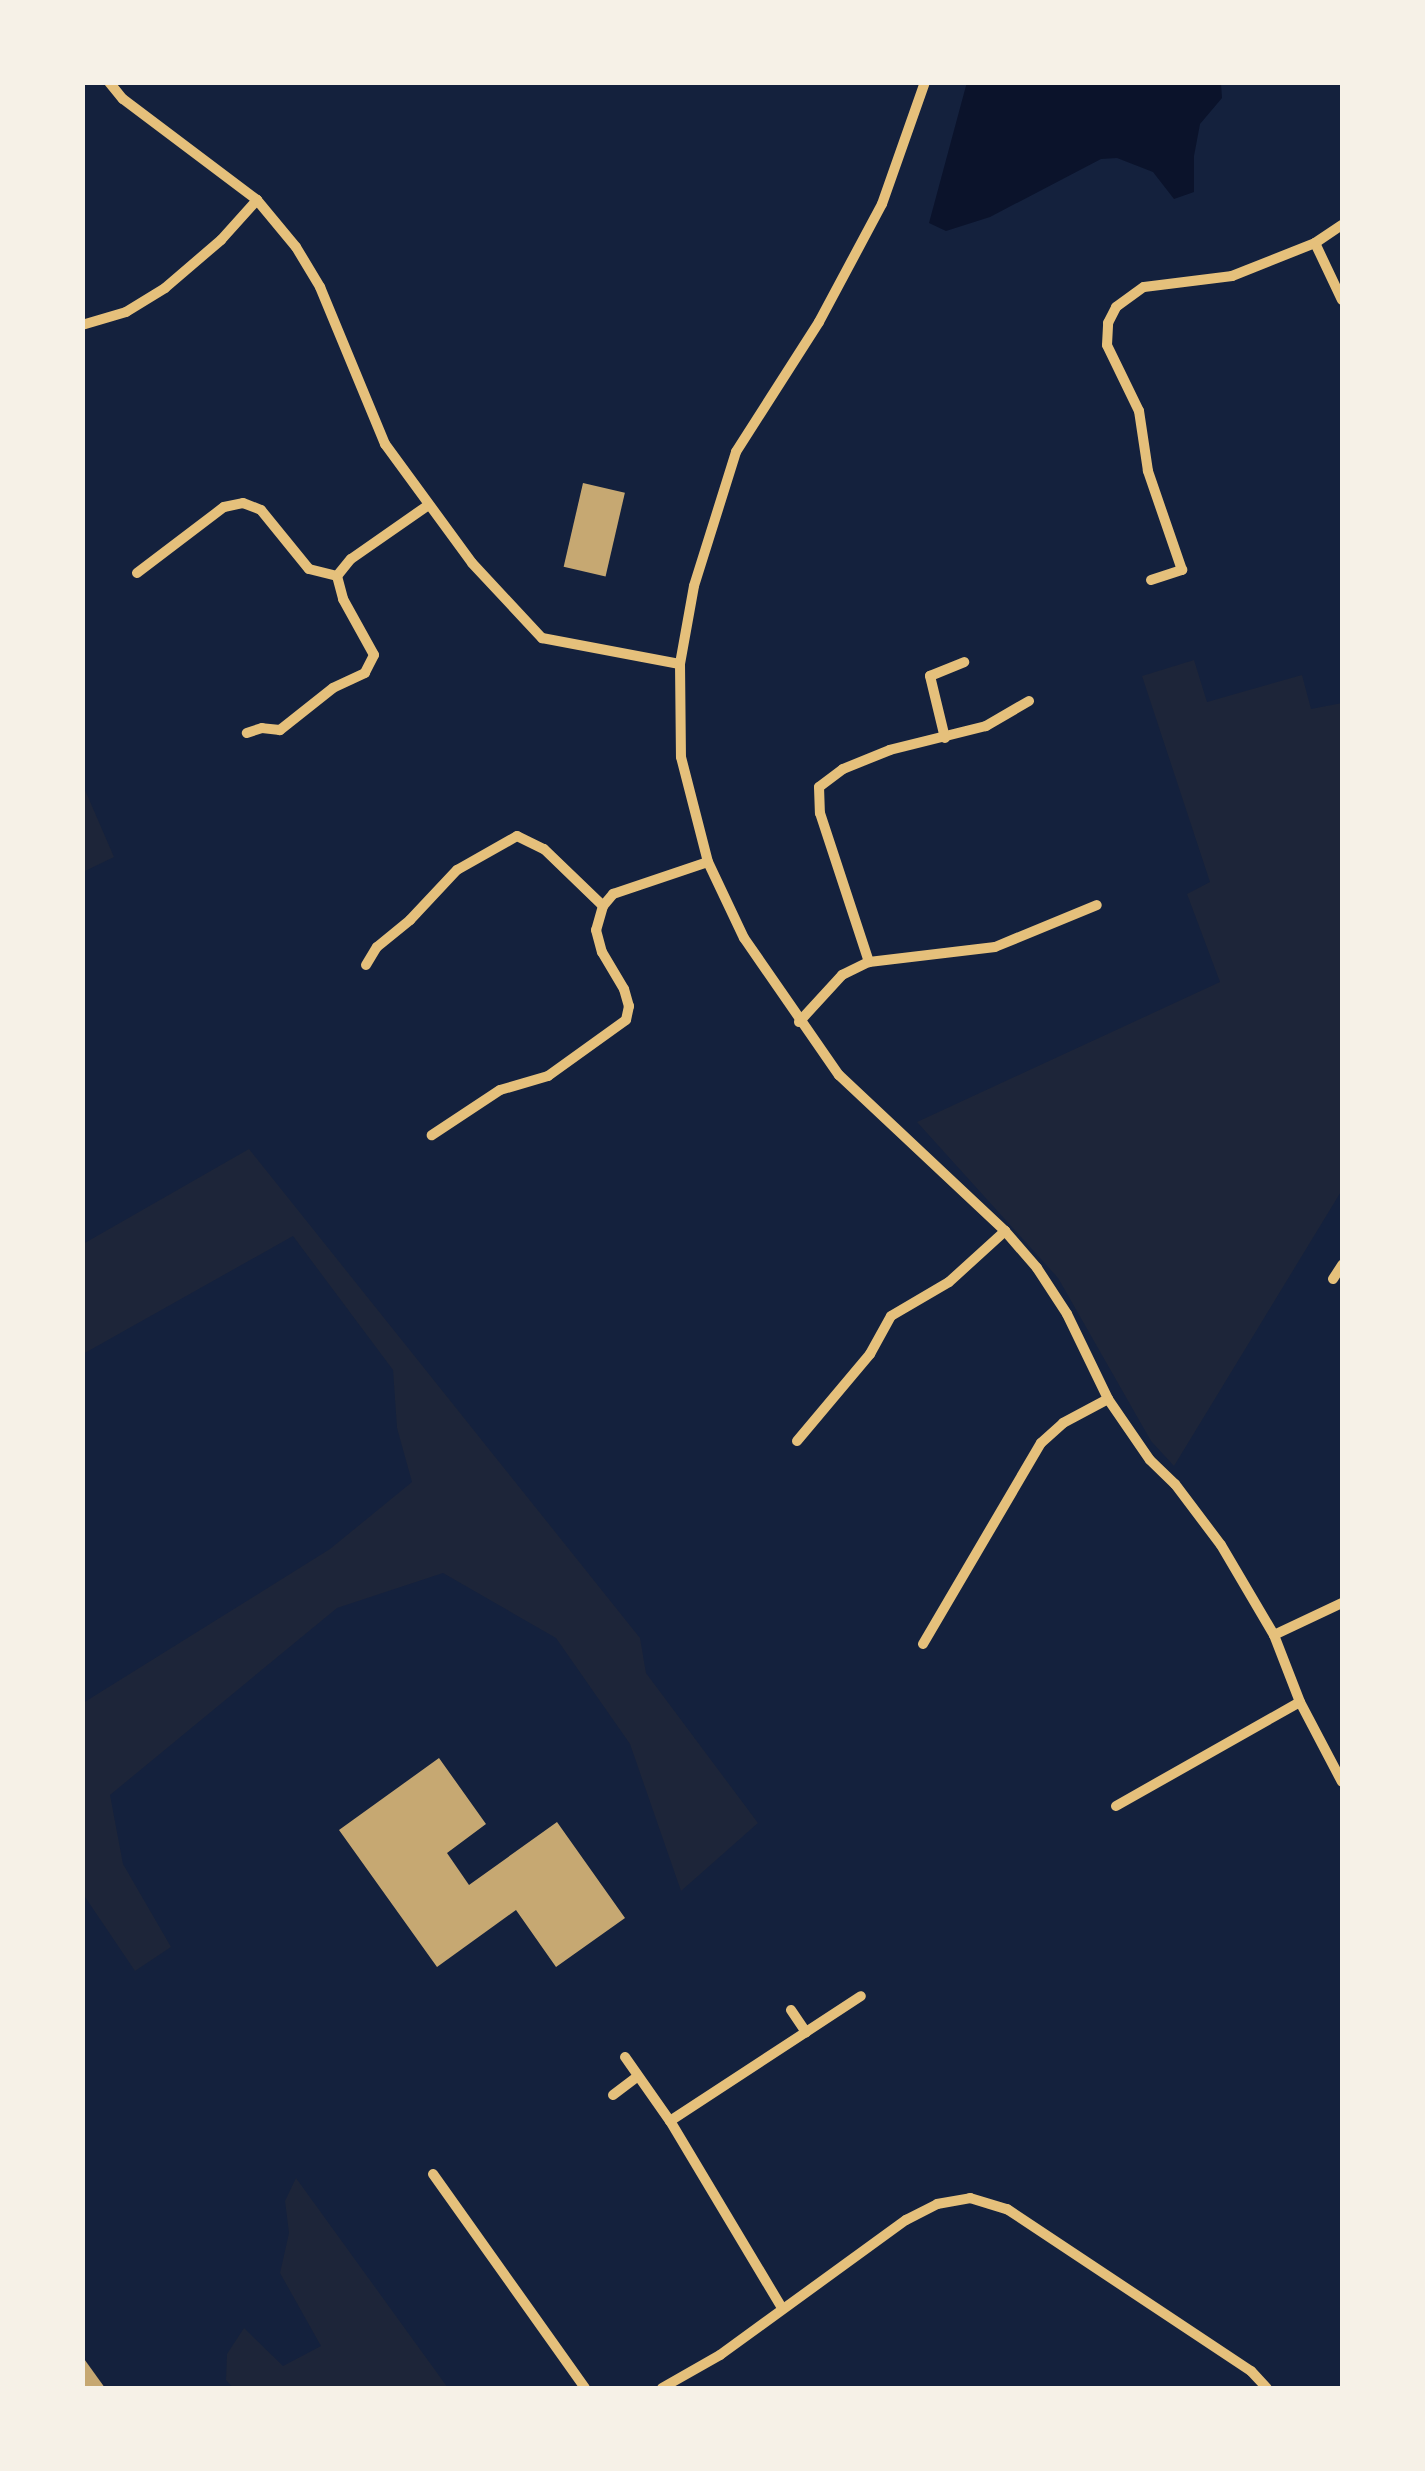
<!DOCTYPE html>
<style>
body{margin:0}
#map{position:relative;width:1425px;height:2471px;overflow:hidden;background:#14213d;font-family:"Space Grotesk",sans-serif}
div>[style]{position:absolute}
.green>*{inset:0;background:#1d2539}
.water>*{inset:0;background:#0b132b}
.building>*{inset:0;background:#c6a872;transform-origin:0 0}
.minor>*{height:10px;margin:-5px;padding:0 5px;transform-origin:5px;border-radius:5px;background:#e5c07b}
span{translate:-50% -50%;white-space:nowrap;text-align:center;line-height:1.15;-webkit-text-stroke:8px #f6f1e7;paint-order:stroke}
.frame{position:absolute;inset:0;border:85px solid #f6f1e7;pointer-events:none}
</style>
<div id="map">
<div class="green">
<div style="clip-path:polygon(1194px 660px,1207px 702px,1302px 675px,1311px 709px,1342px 703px,1342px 1190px,1174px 1466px,1151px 1441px,1058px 1278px,917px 1122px,1220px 982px,1187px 894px,1210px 882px,1142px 676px)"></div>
<div style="clip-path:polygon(82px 783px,114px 857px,83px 872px,82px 872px)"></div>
<div style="clip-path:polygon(249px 1149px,640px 1638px,646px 1673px,758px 1823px,681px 1891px,630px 1744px,556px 1638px,443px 1573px,337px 1608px,110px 1795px,123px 1864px,171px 1947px,135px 1971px,83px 1894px,83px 1703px,330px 1549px,412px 1482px,397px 1428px,393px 1370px,293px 1236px,83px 1354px,83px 1244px)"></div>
<div style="clip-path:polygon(296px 2178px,448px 2388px,233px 2388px,226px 2380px,227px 2354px,244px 2328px,283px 2366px,321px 2346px,280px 2273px,289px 2233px,285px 2201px)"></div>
</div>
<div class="water">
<div style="clip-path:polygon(967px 82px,1221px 83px,1222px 98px,1200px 124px,1194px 156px,1194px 192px,1174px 199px,1153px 172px,1117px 158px,1101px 159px,990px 217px,946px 231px,929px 223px)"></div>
</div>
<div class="building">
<div style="left:583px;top:483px;width:43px;height:86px;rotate:13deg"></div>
<div style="clip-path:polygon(439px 1758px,486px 1824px,447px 1853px,469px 1885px,557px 1822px,625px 1918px,556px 1967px,516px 1910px,437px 1967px,339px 1830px)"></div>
<div style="clip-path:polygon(82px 2356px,105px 2388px,82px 2388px)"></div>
</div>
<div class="minor">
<div style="left:109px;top:82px;width:22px;rotate:51deg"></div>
<div style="left:123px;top:99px;width:168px;rotate:37deg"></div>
<div style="left:257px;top:200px;width:61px;rotate:50.3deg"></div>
<div style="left:296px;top:247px;width:47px;rotate:59deg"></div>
<div style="left:320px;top:287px;width:170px;rotate:67.5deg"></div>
<div style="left:385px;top:444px;width:147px;rotate:53.8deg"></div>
<div style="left:472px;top:563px;width:103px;rotate:47deg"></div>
<div style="left:542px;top:638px;width:140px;rotate:10.7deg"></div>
<div style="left:925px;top:82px;width:129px;rotate:109.4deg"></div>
<div style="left:882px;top:204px;width:134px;rotate:118.1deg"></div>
<div style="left:819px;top:322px;width:154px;rotate:122.6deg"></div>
<div style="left:736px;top:452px;width:140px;rotate:107.4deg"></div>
<div style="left:694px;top:586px;width:79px;rotate:100.2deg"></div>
<div style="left:680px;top:664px;width:93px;rotate:89.4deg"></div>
<div style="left:681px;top:757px;width:108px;rotate:75.6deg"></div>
<div style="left:708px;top:862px;width:84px;rotate:64.7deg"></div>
<div style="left:744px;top:938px;width:167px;rotate:55.3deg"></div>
<div style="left:839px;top:1075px;width:228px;rotate:43.2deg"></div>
<div style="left:1005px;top:1231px;width:49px;rotate:49.1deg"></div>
<div style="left:1037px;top:1268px;width:55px;rotate:56.9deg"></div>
<div style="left:1067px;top:1314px;width:94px;rotate:64.2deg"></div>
<div style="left:1108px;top:1399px;width:74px;rotate:55.5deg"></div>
<div style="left:1150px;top:1460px;width:35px;rotate:44deg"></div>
<div style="left:1175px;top:1484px;width:76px;rotate:53deg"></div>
<div style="left:1221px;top:1545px;width:104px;rotate:59.5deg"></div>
<div style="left:1274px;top:1635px;width:72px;rotate:68.8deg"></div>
<div style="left:1300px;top:1702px;width:90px;rotate:62.3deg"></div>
<div style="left:1315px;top:243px;width:63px;rotate:64.7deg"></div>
<div style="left:82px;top:325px;width:46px;rotate:-16.5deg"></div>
<div style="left:126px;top:312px;width:46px;rotate:-31.6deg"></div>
<div style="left:165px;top:288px;width:74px;rotate:-40.6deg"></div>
<div style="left:221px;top:240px;width:54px;rotate:-48deg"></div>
<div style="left:137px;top:573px;width:109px;rotate:-37.2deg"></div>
<div style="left:224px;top:507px;width:19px;rotate:-12deg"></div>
<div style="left:243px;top:503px;width:19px;rotate:21deg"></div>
<div style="left:261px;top:510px;width:76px;rotate:50.9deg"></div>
<div style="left:309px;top:569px;width:29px;rotate:14deg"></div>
<div style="left:337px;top:576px;width:24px;rotate:75deg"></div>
<div style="left:343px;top:599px;width:64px;rotate:61deg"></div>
<div style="left:374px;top:655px;width:20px;rotate:117deg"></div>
<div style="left:365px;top:673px;width:35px;rotate:155deg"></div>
<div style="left:333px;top:688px;width:68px;rotate:141.6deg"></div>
<div style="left:280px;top:730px;width:18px;rotate:-174deg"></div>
<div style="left:262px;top:728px;width:16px;rotate:162deg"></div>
<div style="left:337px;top:576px;width:22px;rotate:-51deg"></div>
<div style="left:351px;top:559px;width:93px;rotate:-34.9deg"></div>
<div style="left:1151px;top:580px;width:33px;rotate:-18deg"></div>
<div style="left:1182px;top:570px;width:105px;rotate:-109deg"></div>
<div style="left:1148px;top:471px;width:61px;rotate:-98.5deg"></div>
<div style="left:1139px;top:411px;width:73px;rotate:-115.9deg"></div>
<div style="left:1107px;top:345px;width:22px;rotate:-87deg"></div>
<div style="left:1108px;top:323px;width:18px;rotate:-63deg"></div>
<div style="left:1116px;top:307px;width:34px;rotate:-36deg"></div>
<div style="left:1144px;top:287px;width:89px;rotate:-7.1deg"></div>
<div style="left:1232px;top:276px;width:89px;rotate:-21.7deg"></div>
<div style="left:1315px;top:243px;width:32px;rotate:-34deg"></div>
<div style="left:1029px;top:701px;width:50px;rotate:149.8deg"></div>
<div style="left:986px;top:726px;width:99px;rotate:166deg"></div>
<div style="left:890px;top:750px;width:51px;rotate:158deg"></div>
<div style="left:843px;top:769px;width:30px;rotate:143deg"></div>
<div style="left:819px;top:787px;width:26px;rotate:88deg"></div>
<div style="left:820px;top:813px;width:157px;rotate:71.8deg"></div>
<div style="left:869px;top:962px;width:127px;rotate:-6.8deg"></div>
<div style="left:995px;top:947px;width:110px;rotate:-22.4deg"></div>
<div style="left:945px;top:738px;width:64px;rotate:-103.6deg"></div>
<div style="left:930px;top:676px;width:37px;rotate:-22deg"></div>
<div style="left:603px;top:906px;width:16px;rotate:-50deg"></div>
<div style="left:613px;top:894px;width:100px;rotate:-18.6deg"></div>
<div style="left:366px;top:965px;width:21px;rotate:-59deg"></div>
<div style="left:377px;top:947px;width:43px;rotate:-39.3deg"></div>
<div style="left:410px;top:920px;width:69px;rotate:-46.8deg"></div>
<div style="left:457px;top:870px;width:69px;rotate:-29.5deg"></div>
<div style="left:517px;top:836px;width:30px;rotate:26deg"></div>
<div style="left:544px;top:849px;width:82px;rotate:44deg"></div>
<div style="left:603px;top:906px;width:25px;rotate:106deg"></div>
<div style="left:596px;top:930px;width:23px;rotate:75deg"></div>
<div style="left:602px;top:952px;width:43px;rotate:59.3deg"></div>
<div style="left:624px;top:989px;width:18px;rotate:74deg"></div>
<div style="left:629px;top:1006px;width:14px;rotate:102deg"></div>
<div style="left:626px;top:1020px;width:96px;rotate:144.3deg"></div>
<div style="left:548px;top:1076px;width:50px;rotate:163.7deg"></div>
<div style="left:500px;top:1090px;width:82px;rotate:146.5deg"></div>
<div style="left:799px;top:1022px;width:64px;rotate:-47.5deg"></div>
<div style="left:842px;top:975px;width:30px;rotate:-26deg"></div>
<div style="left:1333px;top:1279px;width:17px;rotate:-57deg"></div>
<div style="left:797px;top:1441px;width:114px;rotate:-50deg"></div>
<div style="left:870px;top:1354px;width:43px;rotate:-61.1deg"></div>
<div style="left:891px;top:1316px;width:67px;rotate:-30.4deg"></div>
<div style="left:949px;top:1282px;width:76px;rotate:-42.3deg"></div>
<div style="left:1274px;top:1635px;width:75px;rotate:-25.2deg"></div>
<div style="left:923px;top:1644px;width:233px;rotate:-59.6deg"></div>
<div style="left:1041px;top:1443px;width:30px;rotate:-42deg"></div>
<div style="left:1063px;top:1423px;width:51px;rotate:-28.1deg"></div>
<div style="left:1116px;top:1806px;width:211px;rotate:-29.5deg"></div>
<div style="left:791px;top:2010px;width:27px;rotate:56deg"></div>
<div style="left:625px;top:2057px;width:78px;rotate:54.9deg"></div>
<div style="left:613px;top:2095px;width:31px;rotate:-37deg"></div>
<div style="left:433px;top:2174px;width:262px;rotate:54.6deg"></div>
<div style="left:782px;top:2308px;width:218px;rotate:-120.9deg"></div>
<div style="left:670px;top:2121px;width:228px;rotate:-33.2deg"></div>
<div style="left:662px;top:2388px;width:67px;rotate:-29.6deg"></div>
<div style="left:720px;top:2355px;width:230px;rotate:-36deg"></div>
<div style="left:906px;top:2220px;width:35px;rotate:-27deg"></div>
<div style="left:937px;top:2204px;width:34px;rotate:-10deg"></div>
<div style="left:970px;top:2198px;width:39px;rotate:17deg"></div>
<div style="left:1007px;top:2209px;width:293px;rotate:33.6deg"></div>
<div style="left:1251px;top:2371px;width:23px;rotate:47deg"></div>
</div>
<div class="frame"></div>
</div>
